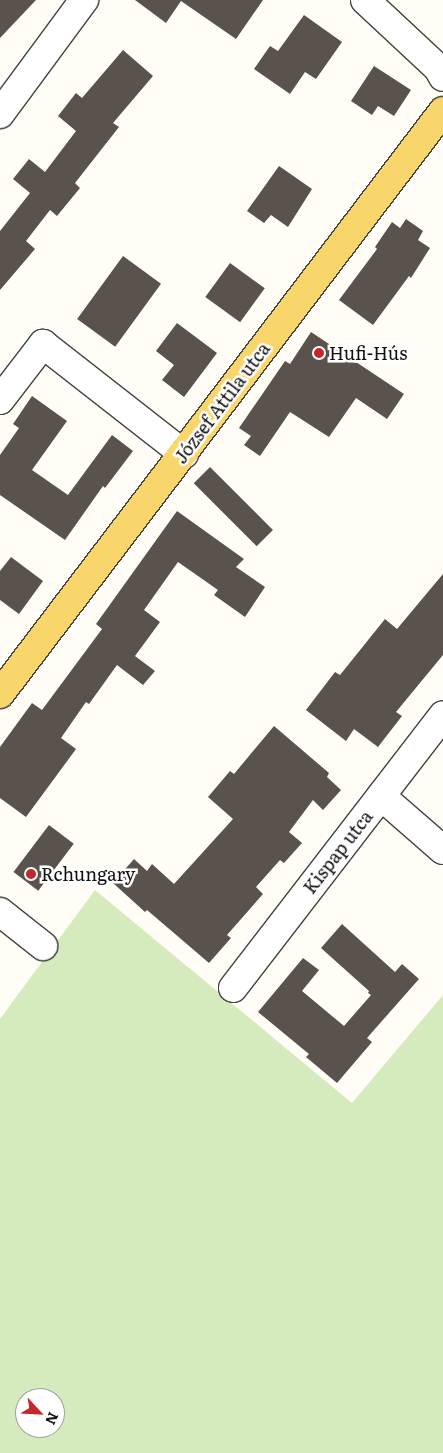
<!DOCTYPE html>
<meta charset="utf-8">
<style>
body{margin:0}
#map{position:relative;width:443px;height:1453px;overflow:hidden;background:#fffdf5;font-family:Literata,serif}
div>[style]{position:absolute}
.green>*{inset:0;background:#d5ebbd}
.building>*{inset:0;background:#5a524d;transform-origin:0 0}
.roads{filter:drop-shadow(1px 0 #444) drop-shadow(-1px 0 #444) drop-shadow(0 1px #444) drop-shadow(0 -1px #444)}
.minor>*{height:28px;margin:-14px;padding:0 14px;transform-origin:14px;border-radius:14px;background:#fff}
.major>*{height:28px;margin:-14px;padding:0 14px;transform-origin:14px;border-radius:14px;background:#f9d66b}
.dots>*{width:14px;height:14px;translate:-50% -50%;box-sizing:border-box;border:2px solid #fff;border-radius:50%}
span{translate:-50% -50%;white-space:nowrap;text-align:center;line-height:1.15;-webkit-text-stroke:5px #fff;paint-order:stroke}
.poi-label{font-size:18px;color:#111}
.left{translate:0 -50%;text-align:left}
.street-label{font-size:18px;color:#111}
.north{position:absolute;left:15px;top:1388px;width:50px;height:50px;box-sizing:border-box;background:#fff;border:1px solid #a0a0a0;border-radius:50%;rotate:115deg;font-size:14px;font-weight:700;line-height:20px;text-align:center;color:#111}
.north::after{content:'';display:block;margin:auto;width:18px;height:22px;background:#c4262e;clip-path:polygon(50% 0,100% 100%,50% 72%,0 100%)}
</style>
<div id="map">
<div class="green">
<div style="clip-path:polygon(evenodd,95px 890px,352px 1103px,443px 995px,443px 1453px,0 1453px,0 1019px,95px 890px,25px 1398px,55px 1398px,55px 1428px,25px 1428px,25px 1398px)"></div>
</div>
<div class="building">
<div style="clip-path:polygon(0 0,36px 0,0 38px)"></div>
<div style="clip-path:polygon(135px 0,263px 0,236px 39px,181px 1px,166px 23px)"></div>
<div style="clip-path:polygon(304px 15px,342px 42px,316px 79px,305px 72px,290px 94px,254px 69px,270px 46px,278px 51px)"></div>
<div style="clip-path:polygon(123px 50px,153px 76px,113px 123px,119px 127px,75px 183px,80px 188px,57px 216px,50px 210px,26px 241px,35px 249px,0 290px,0 231px,30px 193px,13px 179px,29px 159px,45px 172px,76px 131px,58px 116px,76px 93px,82px 98px)"></div>
<div style="clip-path:polygon(374px 66px,411px 90px,394px 116px,378px 106px,372px 115px,351px 101px)"></div>
<div style="clip-path:polygon(279px 166px,312px 189px,288px 227px,271px 215px,264px 223px,247px 211px)"></div>
<div style="clip-path:polygon(406px 219px,423px 231px,418px 240px,430px 248px,411px 278px,409px 276px,373px 325px,339px 300px,377px 249px,375px 247px,392px 222px,400px 228px)"></div>
<div style="left:123px;top:256px;width:47px;height:78px;rotate:36deg"></div>
<div style="left:230px;top:263px;width:43px;height:42px;rotate:36deg"></div>
<div style="clip-path:polygon(177px 323px,217px 353px,184px 397px,162px 380px,174px 365px,156px 351px)"></div>
<div style="clip-path:polygon(311px 332px,404px 394px,387px 419px,356px 398px,329px 437px,290px 412px,260px 456px,244px 445px,251px 436px,239px 428px,285px 361px,290px 364px)"></div>
<div style="clip-path:polygon(32px 396px,67px 421px,32px 470px,68px 495px,112px 435px,133px 451px,105px 488px,103px 486px,65px 540px,0 495px,0 455px,19px 428px,13px 424px)"></div>
<div style="left:210px;top:467px;width:89px;height:23px;rotate:45deg"></div>
<div style="clip-path:polygon(177px 511px,244px 559px,236px 567px,265px 587px,245px 617px,214px 595px,218px 590px,178px 562px,144px 610px,160px 622px,135px 656px,155px 671px,143px 685px,117px 665px,89px 704px,86px 702px,61px 738px,76px 749px,26px 817px,0 798px,0 747px,32px 703px,42px 710px,102px 629px,96px 624px)"></div>
<div style="clip-path:polygon(11px 557px,43px 581px,19px 614px,0 600px,0 571px)"></div>
<div style="clip-path:polygon(443px 574px,443px 655px,396px 712px,402px 716px,378px 747px,354px 729px,346px 741px,306px 710px,335px 672px,340px 675px,385px 619px,397px 629px)"></div>
<div style="clip-path:polygon(274px 726px,329px 773px,327px 777px,341px 790px,323px 810px,313px 800px,289px 832px,302px 843px,284px 863px,280px 860px,256px 887px,263px 894px,227px 935px,231px 938px,209px 963px,147px 910px,145px 912px,113px 883px,134px 859px,147px 871px,152px 864px,174px 884px,233px 819px,208px 797px,230px 771px,234px 774px)"></div>
<div style="left:49px;top:825px;width:31px;height:59px;rotate:37deg"></div>
<div style="clip-path:polygon(342px 924px,395px 972px,402px 964px,419px 979px,367px 1038px,372px 1042px,337px 1083px,306px 1057px,309px 1054px,258px 1012px,303px 958px,319px 970px,302px 991px,344px 1026px,371px 995px,368px 993px,369px 991px,321px 948px)"></div>
</div>
<div class="roads">
<div class="minor">
<div style="left:365px;top:0;width:100px;rotate:43deg"></div>
<div style="left:438px;top:68px;width:10px;rotate:61deg"></div>
<div style="left:0;top:114px;width:142px;rotate:-53.6deg"></div>
<div style="left:0;top:400px;width:71px;rotate:-52.5deg"></div>
<div style="left:43px;top:344px;width:179px;rotate:38deg"></div>
<div style="left:381px;top:796px;width:82px;rotate:41.1deg"></div>
<div style="left:0;top:912px;width:55px;rotate:38.3deg"></div>
<div style="left:233px;top:988px;width:344px;rotate:-52.4deg"></div>
</div>
<div class="major">
<div style="left:0;top:694px;width:732px;rotate:-52.77deg"></div>
</div>
</div>
<div class="dots">
<div style="left:319px;top:353px;background:#c4262e"></div>
<div style="left:31px;top:874px;background:#c4262e"></div>
</div>
<div class="poi-label">
<span class="left" style="left:329px;top:353px">Hufi-Hús</span>
<span class="left" style="left:41px;top:874px">Rchungary</span>
</div>
<div class="street-label">
<span style="left:222px;top:403px;rotate:-53deg">József Attila utca</span>
<span style="left:338px;top:852px;rotate:-52deg">Kispap utca</span>
</div>
<div class="north">N</div>
</div>
